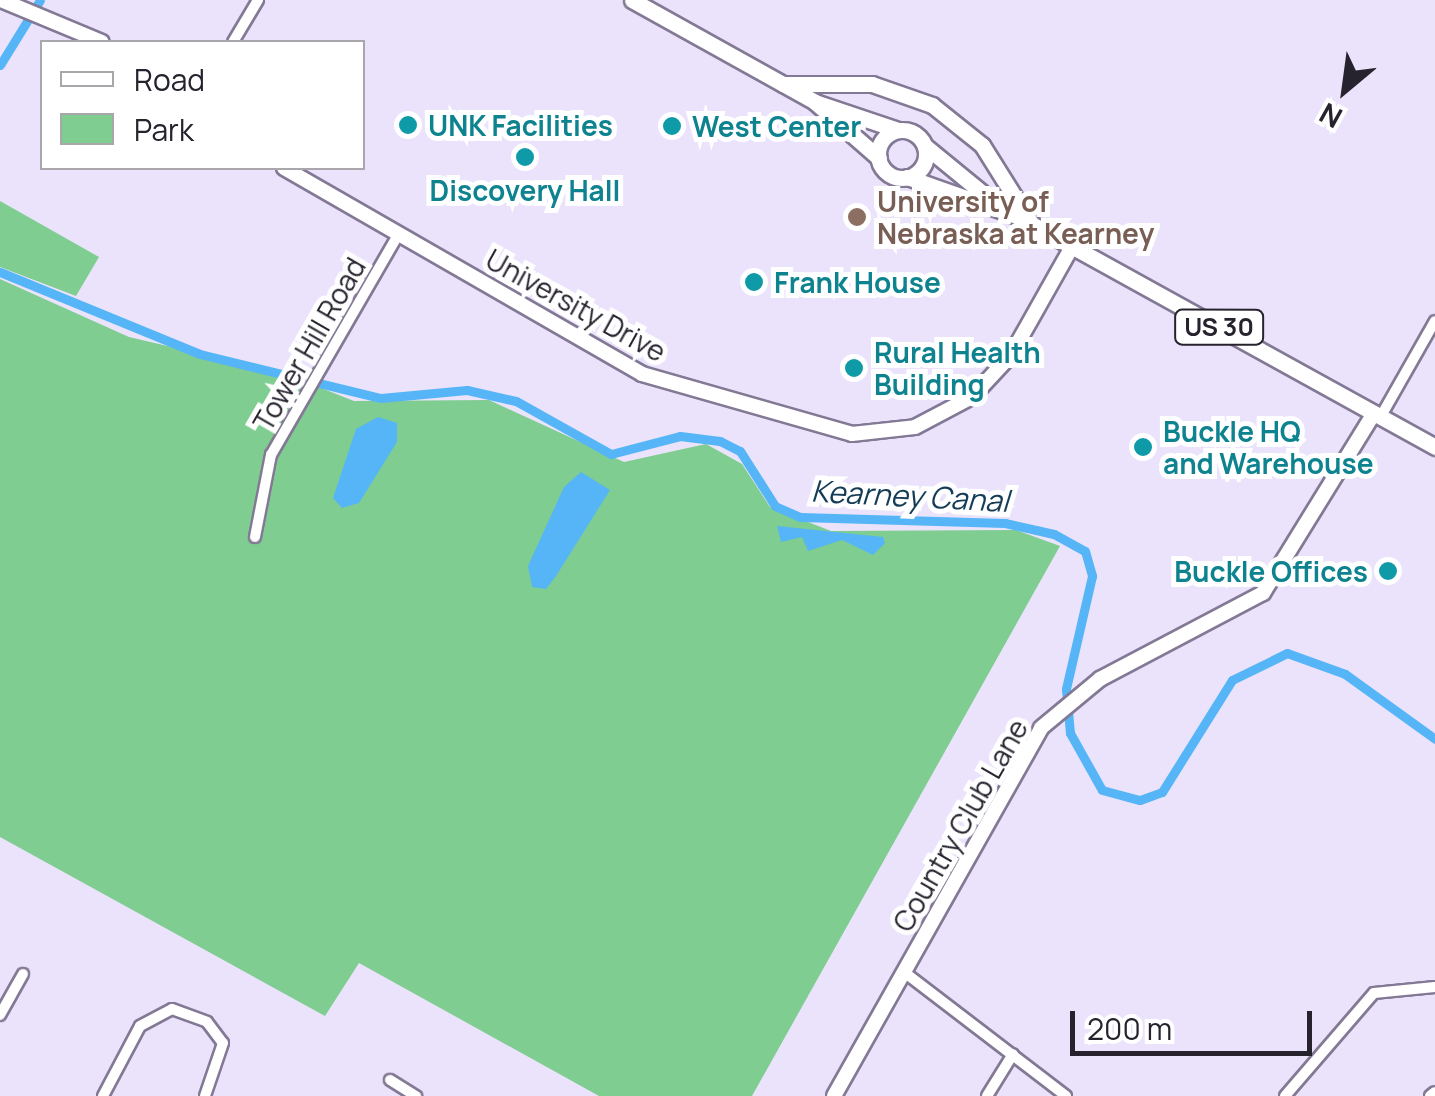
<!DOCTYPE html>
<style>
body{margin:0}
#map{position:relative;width:1435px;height:1096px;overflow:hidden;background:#ebe3fc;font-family:Manrope,sans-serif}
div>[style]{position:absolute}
.green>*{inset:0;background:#7fcd91}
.water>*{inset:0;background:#55b5f6}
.canal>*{height:9px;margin:-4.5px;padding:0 4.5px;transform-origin:4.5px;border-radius:4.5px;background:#55b5f6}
.roads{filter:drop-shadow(2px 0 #837995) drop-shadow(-2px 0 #837995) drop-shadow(0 2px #837995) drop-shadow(0 -2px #837995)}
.street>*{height:10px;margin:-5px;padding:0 5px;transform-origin:5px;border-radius:5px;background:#fff}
.secondary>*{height:14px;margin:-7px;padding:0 7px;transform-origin:7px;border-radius:7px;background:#fff}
.primary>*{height:15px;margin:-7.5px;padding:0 7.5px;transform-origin:7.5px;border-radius:7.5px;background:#fff}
.primary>.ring{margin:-7.5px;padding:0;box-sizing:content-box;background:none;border:15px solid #fff;border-radius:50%}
.dots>*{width:28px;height:28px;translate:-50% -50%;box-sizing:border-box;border:5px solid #fff;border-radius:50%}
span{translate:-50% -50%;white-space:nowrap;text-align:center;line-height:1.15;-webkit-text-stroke:10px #fff;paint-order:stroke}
.shield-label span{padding:2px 8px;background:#fff;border:2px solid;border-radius:8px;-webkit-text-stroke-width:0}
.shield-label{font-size:25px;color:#27232e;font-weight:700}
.culture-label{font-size:28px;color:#0d838f;font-weight:700}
.left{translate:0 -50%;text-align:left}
.right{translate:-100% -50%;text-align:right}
.education-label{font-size:28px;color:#785e54;font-weight:700}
.street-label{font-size:28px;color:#27232e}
.water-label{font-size:30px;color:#143c57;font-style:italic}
.legend{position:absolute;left:40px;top:40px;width:325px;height:130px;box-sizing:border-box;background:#fff;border:2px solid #a9a7ab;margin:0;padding:12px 18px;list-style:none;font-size:30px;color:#27232e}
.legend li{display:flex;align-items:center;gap:20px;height:50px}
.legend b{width:50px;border:2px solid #a9a7ab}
.north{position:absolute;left:1295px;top:40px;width:100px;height:100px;-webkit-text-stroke:8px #fff;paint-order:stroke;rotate:209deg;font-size:28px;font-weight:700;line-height:40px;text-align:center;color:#27232e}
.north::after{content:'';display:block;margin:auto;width:35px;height:45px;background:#27232e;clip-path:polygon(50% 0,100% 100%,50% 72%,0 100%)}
.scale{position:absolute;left:1070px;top:1011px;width:242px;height:45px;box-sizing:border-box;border:5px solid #27232e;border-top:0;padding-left:12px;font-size:30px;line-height:35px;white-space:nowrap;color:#27232e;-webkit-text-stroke:8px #fff;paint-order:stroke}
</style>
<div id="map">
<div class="green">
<div style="clip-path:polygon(0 201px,99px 257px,76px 296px,0 267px)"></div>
<div style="clip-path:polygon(0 279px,129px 337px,283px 373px,354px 401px,489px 400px,624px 462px,706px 444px,742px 464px,770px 507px,831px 531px,1016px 530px,1060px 546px,752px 1096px,599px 1096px,359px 963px,325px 1016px,0 837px)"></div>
</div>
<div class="water">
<div style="clip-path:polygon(378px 417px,397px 423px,397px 442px,359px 503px,342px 508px,333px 498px,356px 429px)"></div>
<div style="clip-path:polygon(581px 472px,610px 490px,556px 576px,546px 589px,532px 587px,528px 566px,564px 487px)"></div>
<div style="clip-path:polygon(777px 526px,883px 537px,885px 543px,873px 555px,842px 540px,808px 551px,802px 537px,781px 542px)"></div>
</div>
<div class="canal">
<div style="left:0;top:65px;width:76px;rotate:-58.4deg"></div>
<div style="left:0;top:272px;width:216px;rotate:22.3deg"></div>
<div style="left:200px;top:354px;width:186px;rotate:13.7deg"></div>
<div style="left:381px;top:398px;width:86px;rotate:-5.3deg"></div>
<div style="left:467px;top:390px;width:50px;rotate:12.7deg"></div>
<div style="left:516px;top:401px;width:109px;rotate:29.2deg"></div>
<div style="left:611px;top:454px;width:71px;rotate:-14.6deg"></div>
<div style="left:680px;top:436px;width:40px;rotate:7.1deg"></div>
<div style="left:720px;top:441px;width:22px;rotate:27deg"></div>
<div style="left:740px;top:451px;width:65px;rotate:57.5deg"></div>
<div style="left:775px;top:506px;width:27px;rotate:24deg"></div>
<div style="left:800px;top:517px;width:205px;rotate:1.7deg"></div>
<div style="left:1005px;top:523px;width:50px;rotate:12.7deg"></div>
<div style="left:1054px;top:534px;width:35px;rotate:29deg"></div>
<div style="left:1085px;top:551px;width:26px;rotate:74deg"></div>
<div style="left:1092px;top:576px;width:116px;rotate:103deg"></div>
<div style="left:1066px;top:689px;width:44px;rotate:84.8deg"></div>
<div style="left:1070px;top:733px;width:65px;rotate:60.7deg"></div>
<div style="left:1102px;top:790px;width:39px;rotate:15deg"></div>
<div style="left:1140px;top:800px;width:23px;rotate:-20deg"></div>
<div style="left:1162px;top:792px;width:132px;rotate:-58deg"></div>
<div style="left:1232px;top:680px;width:61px;rotate:-26.1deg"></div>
<div style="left:1287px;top:653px;width:62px;rotate:19.9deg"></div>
<div style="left:1345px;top:674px;width:111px;rotate:35.8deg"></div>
</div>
<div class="roads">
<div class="street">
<div style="left:233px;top:42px;width:49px;rotate:-59.2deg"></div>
<div style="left:1381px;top:416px;width:109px;rotate:-60.4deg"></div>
<div style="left:255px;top:537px;width:84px;rotate:-79deg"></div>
<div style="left:271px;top:455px;width:256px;rotate:-60deg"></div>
<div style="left:904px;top:972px;width:204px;rotate:37.4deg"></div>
<div style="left:0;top:1015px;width:47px;rotate:-60.7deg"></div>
<div style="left:390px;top:1080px;width:31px;rotate:32deg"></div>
<div style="left:103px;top:1096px;width:79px;rotate:-62.1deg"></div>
<div style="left:140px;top:1026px;width:36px;rotate:-28deg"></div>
<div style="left:172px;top:1009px;width:37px;rotate:20deg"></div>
<div style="left:207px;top:1022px;width:26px;rotate:53deg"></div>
<div style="left:223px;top:1043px;width:56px;rotate:108.8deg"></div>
<div style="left:987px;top:1096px;width:49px;rotate:-58.2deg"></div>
<div style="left:1285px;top:1096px;width:136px;rotate:-49.2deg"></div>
<div style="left:1374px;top:993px;width:61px;rotate:-5.6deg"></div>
<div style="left:1430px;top:1096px;width:6px;rotate:-39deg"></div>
</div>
<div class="secondary">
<div style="left:1px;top:0;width:109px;rotate:22.6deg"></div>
<div style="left:284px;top:168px;width:413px;rotate:29.9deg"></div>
<div style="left:642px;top:374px;width:218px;rotate:15.9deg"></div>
<div style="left:852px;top:434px;width:63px;rotate:-6.3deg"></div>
<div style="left:915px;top:427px;width:64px;rotate:-27.8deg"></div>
<div style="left:972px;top:397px;width:57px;rotate:-47.1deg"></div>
<div style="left:1011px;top:355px;width:126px;rotate:-60.6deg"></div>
<div style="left:834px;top:1096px;width:422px;rotate:-60.6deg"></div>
<div style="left:1041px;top:728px;width:77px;rotate:-39.7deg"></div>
<div style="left:1100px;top:679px;width:184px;rotate:-27.8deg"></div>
<div style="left:1263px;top:593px;width:211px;rotate:-58.3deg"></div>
</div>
<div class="primary">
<div style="left:632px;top:0;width:210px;rotate:29.1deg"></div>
<div style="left:815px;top:102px;width:88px;rotate:18.6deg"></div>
<div style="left:783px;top:84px;width:89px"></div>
<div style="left:872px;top:84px;width:64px;rotate:19.3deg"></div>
<div style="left:932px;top:105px;width:64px;rotate:38.7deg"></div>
<div style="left:982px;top:145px;width:92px;rotate:57.9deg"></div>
<div style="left:815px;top:102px;width:85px;rotate:41.2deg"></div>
<div class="ring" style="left:878px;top:130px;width:33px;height:33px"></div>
<div style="left:925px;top:146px;width:99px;rotate:39.3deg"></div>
<div style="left:907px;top:177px;width:117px;rotate:19.5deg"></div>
<div style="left:1017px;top:216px;width:478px;rotate:28.9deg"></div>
</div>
</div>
<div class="dots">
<div style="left:408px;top:125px;background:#0f9aa8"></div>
<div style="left:672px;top:126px;background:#0f9aa8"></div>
<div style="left:525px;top:157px;background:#0f9aa8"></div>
<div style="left:857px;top:217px;background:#8d6e63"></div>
<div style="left:754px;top:282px;background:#0f9aa8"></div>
<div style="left:854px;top:368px;background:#0f9aa8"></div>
<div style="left:1143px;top:447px;background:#0f9aa8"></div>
<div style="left:1388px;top:571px;background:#0f9aa8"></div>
</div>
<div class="shield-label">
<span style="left:1219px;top:327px">US 30</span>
</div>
<div class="culture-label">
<span class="left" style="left:428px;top:125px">UNK Facilities</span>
<span class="left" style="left:692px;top:126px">West Center</span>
<span style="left:525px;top:190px">Discovery Hall</span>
<span class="left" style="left:774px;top:282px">Frank House</span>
<span class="left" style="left:874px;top:368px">Rural Health<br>Building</span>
<span class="left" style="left:1163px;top:447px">Buckle HQ<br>and Warehouse</span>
<span class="right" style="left:1368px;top:571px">Buckle Offices</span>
</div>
<div class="education-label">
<span class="left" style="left:877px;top:217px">University of<br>Nebraska at Kearney</span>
</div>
<div class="street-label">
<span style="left:576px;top:305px;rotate:29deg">University Drive</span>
<span style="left:309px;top:344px;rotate:-60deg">Tower Hill Road</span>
<span style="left:960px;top:825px;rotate:-60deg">Country Club Lane</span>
</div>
<div class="water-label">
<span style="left:910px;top:496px;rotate:3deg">Kearney Canal</span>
</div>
<ul class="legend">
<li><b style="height:12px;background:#fff"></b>Road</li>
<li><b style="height:28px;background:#7fcd91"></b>Park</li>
</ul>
<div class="north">N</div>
<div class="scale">200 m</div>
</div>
